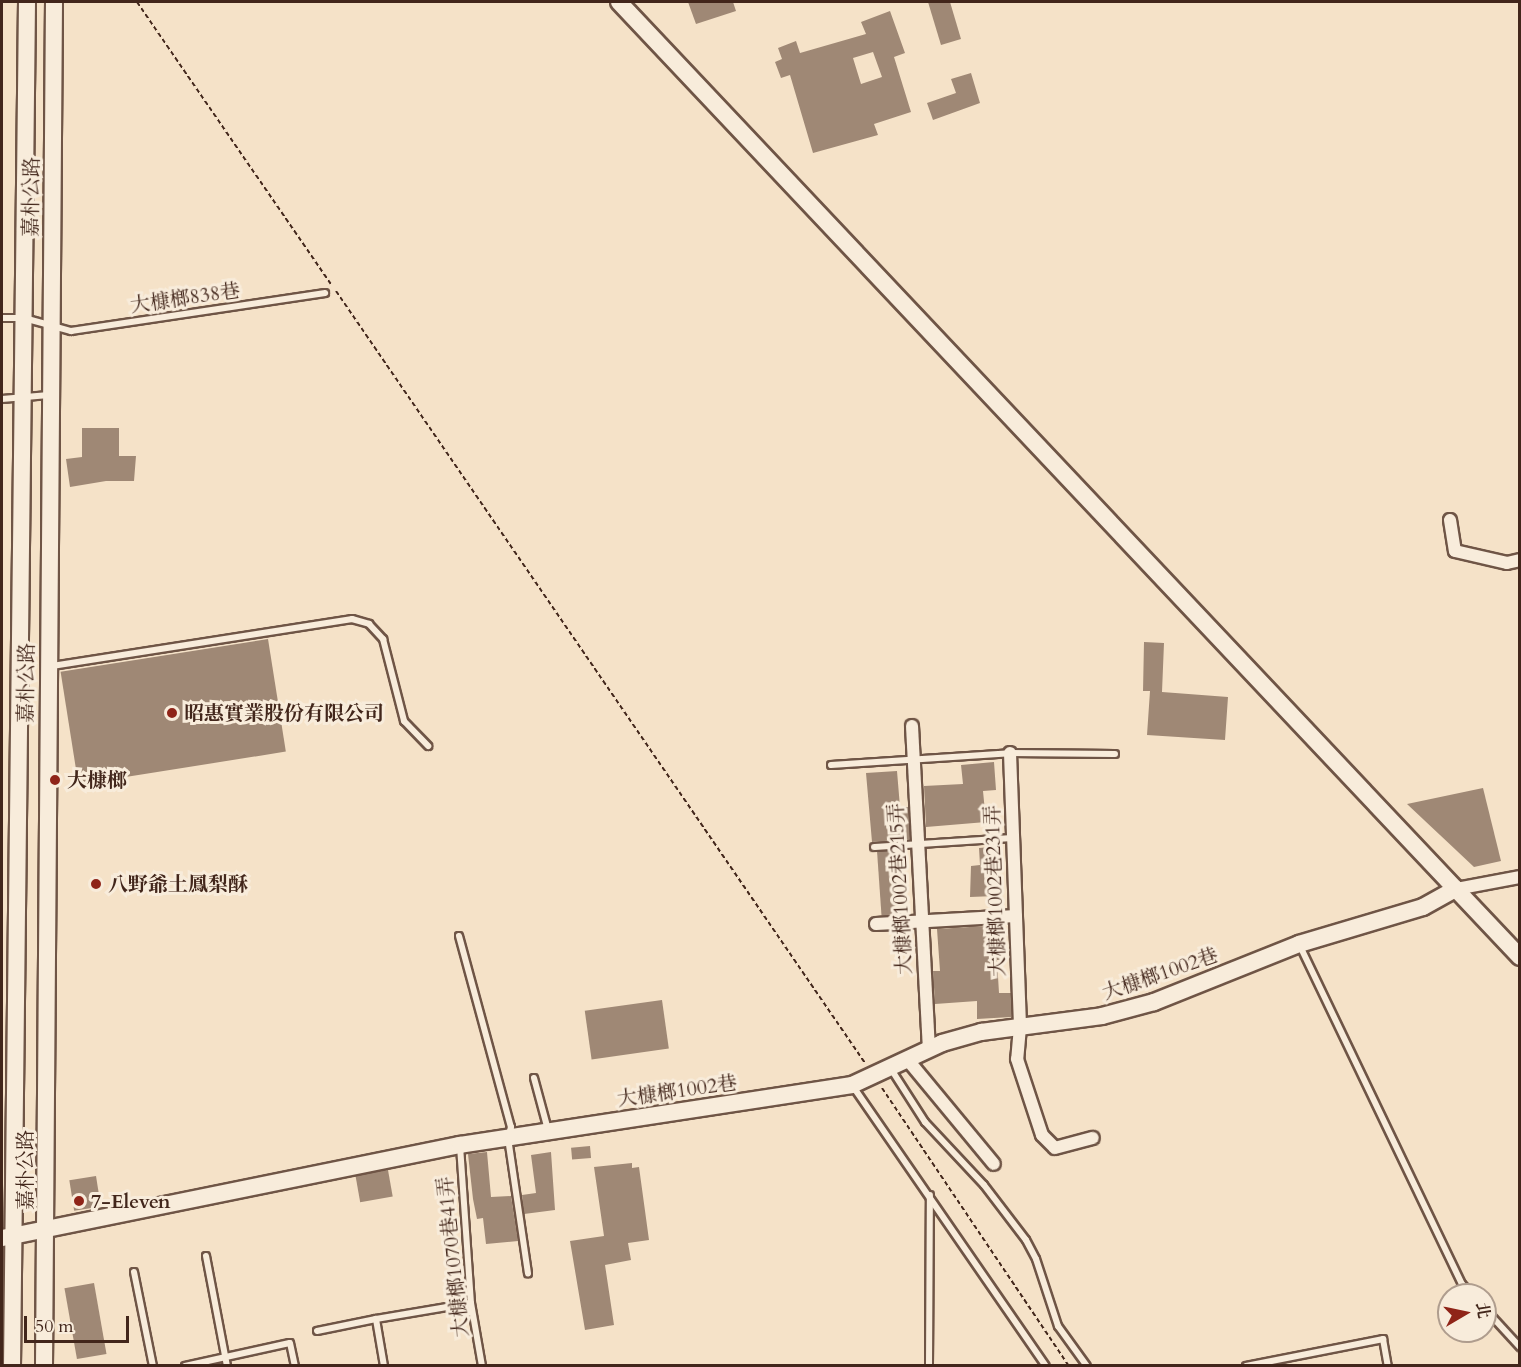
<!DOCTYPE html>
<meta charset="utf-8">
<style>
body{margin:0}
#map{position:relative;width:1521px;height:1367px;overflow:hidden;background:#f5e2c8;font-family:Cardo,"Noto Serif TC",serif}
div>[style]{position:absolute}
.building>*{inset:0;background:#9f8875;transform-origin:0 0}
.path>*{height:2px;margin-top:-1px;transform-origin:0;background:repeating-linear-gradient(90deg,#42261b 0 4.5px,transparent 0 7.5px)}
.roads{filter:drop-shadow(2px 0 #6f5546) drop-shadow(-2px 0 #6f5546) drop-shadow(0 2px #6f5546) drop-shadow(0 -2px #6f5546)}
.lane>*{height:6px;margin:-3px;padding:0 3px;transform-origin:3px;border-radius:3px;background:#f8ecdb}
.street>*{height:12px;margin:-6px;padding:0 6px;transform-origin:6px;border-radius:6px;background:#f8ecdb}
.secondary>*{height:16px;margin:-8px;padding:0 8px;transform-origin:8px;border-radius:8px;background:#f8ecdb}
.dots>*{width:16px;height:16px;translate:-50% -50%;box-sizing:border-box;border:3px solid #f8ecdb;border-radius:50%}
span{translate:-50% -50%;white-space:nowrap;text-align:center;line-height:1.15;-webkit-text-stroke:6px #f8ecdb;paint-order:stroke}
.street-label{font-size:20px;color:#42261b}
.poi-label{font-size:20px;color:#42261b;font-weight:700}
.left{translate:0 -50%;text-align:left}
.frame{position:absolute;inset:0;border:3px solid #42261b;pointer-events:none}
.north{position:absolute;left:1437px;top:1283px;width:60px;height:60px;box-sizing:border-box;background:#f8ecdb;border:2px solid #af9d8e;border-radius:50%;rotate:81deg;font-size:16px;font-weight:700;line-height:24px;text-align:center;color:#42261b}
.north::after{content:'';display:block;margin:auto;width:21px;height:27px;background:#8f2418;clip-path:polygon(50% 0,100% 100%,50% 72%,0 100%)}
.scale{position:absolute;left:24px;top:1316px;width:105px;height:27px;box-sizing:border-box;border:3px solid #42261b;border-top:0;padding-left:8px;font-size:18px;line-height:21px;white-space:nowrap;color:#42261b;-webkit-text-stroke:4px #f8ecdb;paint-order:stroke}
</style>
<div id="map">
<div class="building">
<div style="clip-path:polygon(688px 2px,733px 2px,736px 11px,696px 24px)"></div>
<div style="clip-path:polygon(928px 2px,950px 2px,961px 39px,941px 45px)"></div>
<div style="clip-path:polygon(evenodd,890px 11px,905px 53px,894px 57px,911px 112px,874px 124px,878px 135px,813px 153px,790px 75px,781px 78px,775px 62px,782px 59px,778px 48px,796px 41px,800px 53px,866px 34px,861px 22px,890px 11px,873px 52px,882px 77px,861px 84px,853px 58px,873px 52px)"></div>
<div style="clip-path:polygon(971px 73px,980px 103px,933px 120px,927px 103px,956px 93px,951px 79px)"></div>
<div style="clip-path:polygon(82px 428px,119px 428px,119px 456px,136px 456px,134px 481px,106px 481px,70px 487px,66px 459px,82px 457px)"></div>
<div style="left:268px;top:639px;width:114px;height:210px;rotate:81deg"></div>
<div style="clip-path:polygon(1144px 642px,1164px 643px,1162px 692px,1228px 697px,1225px 740px,1147px 735px,1150px 691px,1143px 691px)"></div>
<div style="clip-path:polygon(994px 762px,996px 790px,983px 791px,986px 822px,926px 827px,924px 786px,963px 784px,961px 765px)"></div>
<div style="clip-path:polygon(897px 771px,900px 807px,908px 807px,910px 839px,872px 842px,866px 773px)"></div>
<div style="clip-path:polygon(1483px 788px,1501px 861px,1474px 867px,1407px 804px)"></div>
<div style="clip-path:polygon(992px 847px,995px 896px,970px 897px,971px 866px,980px 865px,979px 848px)"></div>
<div style="left:901px;top:850px;width:64px;height:24px;rotate:86deg"></div>
<div style="clip-path:polygon(1002px 925px,1002px 960px,997px 960px,999px 993px,1011px 993px,1011px 1017px,977px 1019px,977px 1001px,935px 1004px,933px 971px,940px 971px,937px 929px)"></div>
<div style="left:662px;top:1000px;width:49px;height:78px;rotate:82deg"></div>
<div style="left:590px;top:1146px;width:12px;height:19px;rotate:85deg"></div>
<div style="clip-path:polygon(487px 1152px,491px 1197px,511px 1196px,518px 1241px,486px 1244px,483px 1218px,477px 1219px,473px 1199px,468px 1154px)"></div>
<div style="clip-path:polygon(551px 1152px,555px 1210px,524px 1214px,522px 1195px,536px 1193px,531px 1155px)"></div>
<div style="clip-path:polygon(632px 1163px,632px 1168px,639px 1167px,649px 1240px,628px 1243px,631px 1260px,605px 1265px,614px 1325px,585px 1330px,570px 1241px,604px 1236px,594px 1167px)"></div>
<div style="left:388px;top:1170px;width:27px;height:33px;rotate:80deg"></div>
<div style="left:96px;top:1176px;width:31px;height:27px;rotate:81deg"></div>
<div style="left:94px;top:1283px;width:72px;height:30px;rotate:80deg"></div>
</div>
<div class="path">
<div style="left:137px;top:2px;width:342px;rotate:55.5deg"></div>
<div style="left:336px;top:291px;width:936px;rotate:55.58deg"></div>
<div style="left:882px;top:1088px;width:335px;rotate:56.1deg"></div>
</div>
<div class="roads">
<div class="lane">
<div style="left:2px;top:318px;width:22px"></div>
<div style="left:24px;top:318px;width:49px;rotate:15.5deg"></div>
<div style="left:71px;top:331px;width:257px;rotate:-8.5deg"></div>
<div style="left:2px;top:399px;width:47px;rotate:-4.9deg"></div>
<div style="left:52px;top:666px;width:304px;rotate:-8.9deg"></div>
<div style="left:352px;top:619px;width:18px;rotate:16deg"></div>
<div style="left:369px;top:624px;width:21px;rotate:47deg"></div>
<div style="left:383px;top:639px;width:85px;rotate:75.6deg"></div>
<div style="left:404px;top:721px;width:35px;rotate:46deg"></div>
<div style="left:831px;top:765px;width:179px;rotate:-3.8deg"></div>
<div style="left:1010px;top:753px;width:105px;rotate:0.5deg"></div>
<div style="left:874px;top:847px;width:139px;rotate:-3.7deg"></div>
<div style="left:459px;top:936px;width:198px;rotate:74.8deg"></div>
<div style="left:511px;top:1127px;width:11px;rotate:105deg"></div>
<div style="left:508px;top:1138px;width:137px;rotate:81.6deg"></div>
<div style="left:1300px;top:946px;width:375px;rotate:64.4deg"></div>
<div style="left:1462px;top:1284px;width:15px;rotate:48deg"></div>
<div style="left:891px;top:1069px;width:63px;rotate:57.3deg"></div>
<div style="left:925px;top:1122px;width:86px;rotate:46.9deg"></div>
<div style="left:984px;top:1185px;width:69px;rotate:52.6deg"></div>
<div style="left:1026px;top:1240px;width:21px;rotate:62deg"></div>
<div style="left:1036px;top:1259px;width:71px;rotate:71.8deg"></div>
<div style="left:1058px;top:1326px;width:49px;rotate:54.1deg"></div>
<div style="left:534px;top:1078px;width:54px;rotate:74.9deg"></div>
<div style="left:852px;top:1085px;width:341px;rotate:55.4deg"></div>
<div style="left:460px;top:1146px;width:157px;rotate:86deg"></div>
<div style="left:471px;top:1303px;width:64px;rotate:80.1deg"></div>
<div style="left:206px;top:1256px;width:112px;rotate:79.2deg"></div>
<div style="left:134px;top:1272px;width:96px;rotate:78.6deg"></div>
<div style="left:1485px;top:1309px;width:52px;rotate:47.4deg"></div>
<div style="left:317px;top:1331px;width:60px;rotate:-11.5deg"></div>
<div style="left:185px;top:1366px;width:107px;rotate:-12.4deg"></div>
<div style="left:290px;top:1343px;width:24px;rotate:78deg"></div>
<div style="left:384px;top:1366px;width:48px;rotate:-99.7deg"></div>
<div style="left:376px;top:1319px;width:96px;rotate:-9.6deg"></div>
<div style="left:929px;top:1366px;width:171px;rotate:-89.7deg"></div>
<div style="left:1246px;top:1366px;width:140px;rotate:-11.1deg"></div>
<div style="left:1383px;top:1339px;width:27px;rotate:80deg"></div>
</div>
<div class="street">
<div style="left:1450px;top:520px;width:31px;rotate:81deg"></div>
<div style="left:1455px;top:551px;width:53px;rotate:13deg"></div>
<div style="left:1507px;top:563px;width:13px;rotate:-13deg"></div>
<div style="left:912px;top:726px;width:323px;rotate:87deg"></div>
<div style="left:1010px;top:753px;width:274px;rotate:87.9deg"></div>
<div style="left:1020px;top:1027px;width:32px;rotate:95deg"></div>
<div style="left:1017px;top:1059px;width:80px;rotate:71.8deg"></div>
<div style="left:1042px;top:1135px;width:18px;rotate:45deg"></div>
<div style="left:1055px;top:1148px;width:39px;rotate:-15deg"></div>
<div style="left:1456px;top:889px;width:65px;rotate:-10.6deg"></div>
<div style="left:876px;top:924px;width:140px;rotate:-3.3deg"></div>
<div style="left:907px;top:1059px;width:136px;rotate:50.4deg"></div>
</div>
<div class="secondary">
<div style="left:619px;top:2px;width:1313px;rotate:46.67deg"></div>
<div style="left:2px;top:1238px;width:467px;rotate:-11.5deg"></div>
<div style="left:460px;top:1145px;width:397px;rotate:-8.7deg"></div>
<div style="left:852px;top:1085px;width:99px;rotate:-25deg"></div>
<div style="left:942px;top:1043px;width:41px;rotate:-15.8deg"></div>
<div style="left:981px;top:1032px;width:122px;rotate:-7.5deg"></div>
<div style="left:1102px;top:1016px;width:54px;rotate:-15.1deg"></div>
<div style="left:1154px;top:1002px;width:156px;rotate:-21.8deg"></div>
<div style="left:1299px;top:944px;width:129px;rotate:-16.6deg"></div>
<div style="left:1423px;top:907px;width:38px;rotate:-29deg"></div>
<div style="left:12px;top:1366px;width:1364px;rotate:-89.37deg"></div>
<div style="left:44px;top:1366px;width:1364px;rotate:-89.58deg"></div>
</div>
</div>
<div class="dots">
<div style="left:172px;top:713px;background:#8f2418"></div>
<div style="left:55px;top:780px;background:#8f2418"></div>
<div style="left:96px;top:884px;background:#8f2418"></div>
<div style="left:79px;top:1201px;background:#8f2418"></div>
</div>
<div class="street-label">
<span style="left:31px;top:197px;rotate:-89deg">嘉朴公路</span>
<span style="left:185px;top:298px;rotate:-8deg">大槺榔838巷</span>
<span style="left:26px;top:683px;rotate:-89deg">嘉朴公路</span>
<span style="left:900px;top:889px;rotate:-93deg">大槺榔1002巷215弄</span>
<span style="left:995px;top:891px;rotate:-92deg">大槺榔1002巷231弄</span>
<span style="left:1160px;top:974px;rotate:-19deg">大槺榔1002巷</span>
<span style="left:677px;top:1091px;rotate:-8deg">大槺榔1002巷</span>
<span style="left:25px;top:1170px;rotate:-90deg">嘉朴公路</span>
<span style="left:453px;top:1257px;rotate:-96deg">大槺榔1070巷41弄</span>
</div>
<div class="poi-label">
<span class="left" style="left:184px;top:713px">昭惠實業股份有限公司</span>
<span class="left" style="left:67px;top:780px">大槺榔</span>
<span class="left" style="left:108px;top:884px">八野爺土鳳梨酥</span>
<span class="left" style="left:91px;top:1201px">7-Eleven</span>
</div>
<div class="frame"></div>
<div class="north">北</div>
<div class="scale">50 m</div>
</div>
